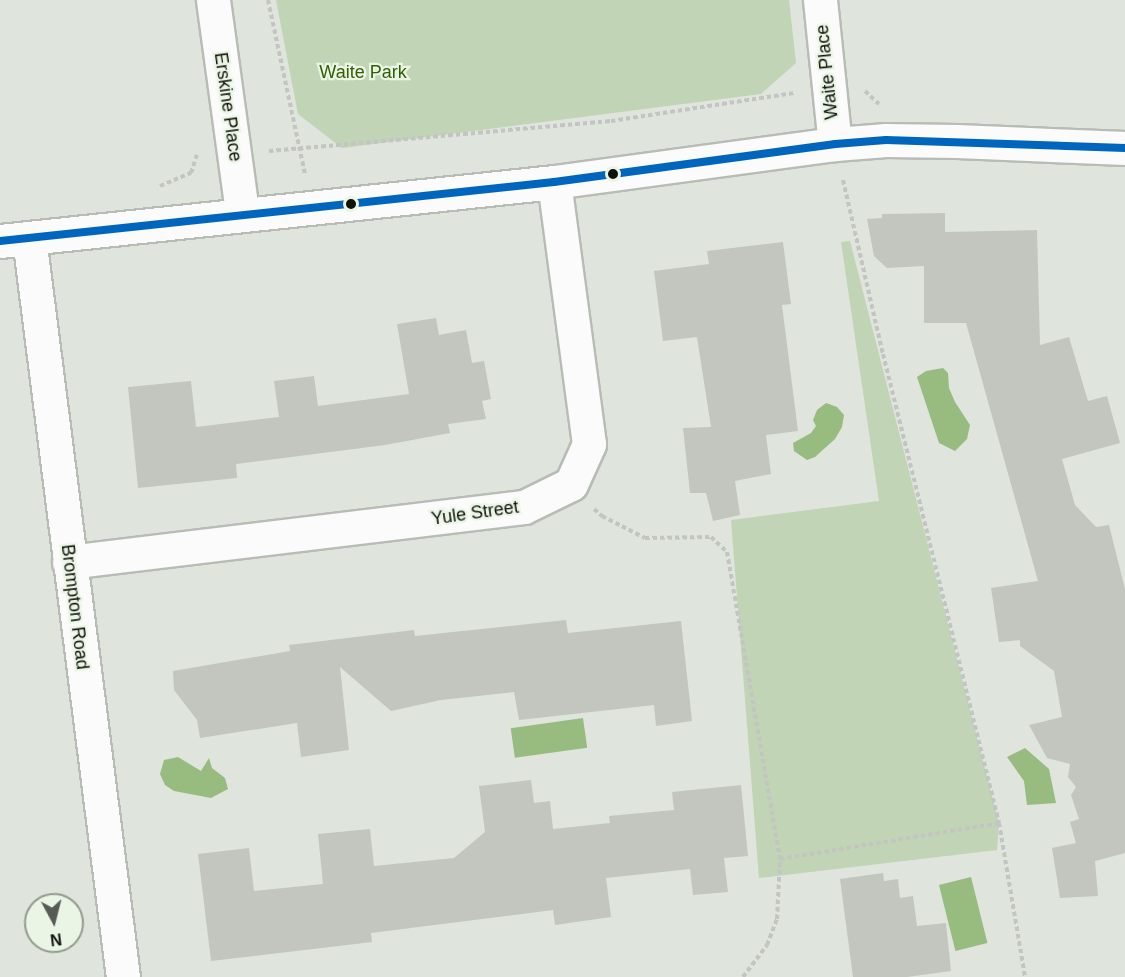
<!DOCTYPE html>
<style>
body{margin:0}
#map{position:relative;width:1125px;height:977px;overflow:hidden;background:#dfe4dc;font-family:Arial,sans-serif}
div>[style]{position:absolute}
.green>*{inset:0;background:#c1d4b6}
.water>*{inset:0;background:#98bb80;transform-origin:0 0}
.building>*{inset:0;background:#c2c6bf}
.path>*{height:4px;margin-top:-2px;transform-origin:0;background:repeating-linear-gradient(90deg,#c2c5c1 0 4.5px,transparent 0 7.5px)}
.roads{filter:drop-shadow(2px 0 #b8bcb6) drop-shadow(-2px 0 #b8bcb6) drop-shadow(0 2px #b8bcb6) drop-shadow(0 -2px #b8bcb6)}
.street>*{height:33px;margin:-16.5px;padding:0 16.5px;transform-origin:16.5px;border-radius:16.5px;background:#fafbfa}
.secondary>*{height:33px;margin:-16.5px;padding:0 16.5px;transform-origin:16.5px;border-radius:16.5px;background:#fafbfa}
.bus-1>*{height:8px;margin:-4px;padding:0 4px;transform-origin:4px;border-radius:4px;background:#0065bd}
.dots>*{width:16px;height:16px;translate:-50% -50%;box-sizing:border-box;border:3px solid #ebf5e5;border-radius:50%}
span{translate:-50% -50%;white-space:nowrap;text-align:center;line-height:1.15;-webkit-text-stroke:4.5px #ebf5e5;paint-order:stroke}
.park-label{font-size:18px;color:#325e05}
.street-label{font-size:18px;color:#0e110c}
.north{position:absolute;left:24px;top:893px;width:60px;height:60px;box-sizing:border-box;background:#ebf5e5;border:2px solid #939a8e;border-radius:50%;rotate:173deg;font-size:16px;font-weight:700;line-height:24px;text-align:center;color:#0e110c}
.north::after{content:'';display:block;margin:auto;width:21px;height:27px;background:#575b55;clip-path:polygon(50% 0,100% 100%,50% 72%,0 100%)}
</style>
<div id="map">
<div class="green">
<div style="clip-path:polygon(276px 0,789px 0,796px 63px,761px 94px,342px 148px,298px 114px)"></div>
<div style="clip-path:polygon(850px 241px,999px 823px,997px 850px,759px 878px,731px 520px,879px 501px,841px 242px)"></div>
</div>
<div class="water">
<div style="clip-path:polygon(943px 368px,948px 373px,949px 388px,955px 402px,970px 425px,967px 439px,955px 451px,939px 443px,917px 377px,926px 371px)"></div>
<div style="clip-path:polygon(826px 403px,837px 407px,844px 415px,842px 427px,835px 439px,815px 457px,807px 460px,794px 451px,793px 443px,811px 433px,816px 426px,813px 420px,817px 410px)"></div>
<div style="left:583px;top:718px;width:30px;height:73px;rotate:82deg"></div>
<div style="clip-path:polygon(1025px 748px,1049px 769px,1056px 803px,1027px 805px,1024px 781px,1007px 757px)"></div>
<div style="clip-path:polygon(178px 757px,201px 771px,209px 758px,212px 768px,225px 778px,228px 789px,211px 798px,174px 791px,165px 785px,160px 774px,164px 760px)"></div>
<div style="left:971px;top:877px;width:68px;height:33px;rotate:76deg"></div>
</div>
<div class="building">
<div style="clip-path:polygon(945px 213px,945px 232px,1037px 230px,1040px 345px,1069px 337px,1088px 401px,1107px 396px,1120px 443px,1062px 459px,1075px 505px,1096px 527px,1109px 525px,1125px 589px,1125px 853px,1095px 861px,1098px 896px,1060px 898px,1052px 848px,1076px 843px,1070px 822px,1079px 819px,1071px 795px,1076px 787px,1068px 777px,1070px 764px,1047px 758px,1029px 725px,1062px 717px,1054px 671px,1020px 646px,1020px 640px,999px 642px,991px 588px,1038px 581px,966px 323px,924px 323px,924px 266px,887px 268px,874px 256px,867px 219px,882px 218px,882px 214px)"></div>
<div style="clip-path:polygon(783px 242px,791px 304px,782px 305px,798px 431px,766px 435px,771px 474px,735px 481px,740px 515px,713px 521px,706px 493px,690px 493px,683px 428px,711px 427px,697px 337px,663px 341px,654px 271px,709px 264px,707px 251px)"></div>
<div style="clip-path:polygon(436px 318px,439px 335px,466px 330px,472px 363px,484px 361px,491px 399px,482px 401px,486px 419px,448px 424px,450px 433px,385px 445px,236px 464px,237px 478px,138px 488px,128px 387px,191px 381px,196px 427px,279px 417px,274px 381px,314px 376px,318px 406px,409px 394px,397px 324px)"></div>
<div style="clip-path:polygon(566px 620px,568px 633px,681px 621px,692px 721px,656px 726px,654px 705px,519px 720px,514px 692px,441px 700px,391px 711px,340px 667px,349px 750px,301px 757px,297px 723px,200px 738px,197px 720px,174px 690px,173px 671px,290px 651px,289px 645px,414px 630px,415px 636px)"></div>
<div style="clip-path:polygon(531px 780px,534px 803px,550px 801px,553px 829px,610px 823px,609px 816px,674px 810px,672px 792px,741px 785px,748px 856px,724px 858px,728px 892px,693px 895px,690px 869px,606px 878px,611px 917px,555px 925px,553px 910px,371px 933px,372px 942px,211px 961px,198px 854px,249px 848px,254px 891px,323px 884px,318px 834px,370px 829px,374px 866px,454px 858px,485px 832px,479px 786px)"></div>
<div style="clip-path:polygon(883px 873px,884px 881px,898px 879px,900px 898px,913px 896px,917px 926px,946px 923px,951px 971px,907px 977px,853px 977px,840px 879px)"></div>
</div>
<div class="path">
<div style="left:268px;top:0;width:178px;rotate:78deg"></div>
<div style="left:865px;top:91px;width:19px;rotate:43deg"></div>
<div style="left:269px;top:151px;width:343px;rotate:-5deg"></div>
<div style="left:611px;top:121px;width:186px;rotate:-8.7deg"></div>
<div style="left:843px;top:180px;width:179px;rotate:77.1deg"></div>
<div style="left:883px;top:354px;width:483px;rotate:76.1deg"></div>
<div style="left:999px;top:823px;width:156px;rotate:80.4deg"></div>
<div style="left:160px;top:186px;width:34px;rotate:-23deg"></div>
<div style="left:191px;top:173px;width:19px;rotate:-72deg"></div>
<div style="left:594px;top:509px;width:11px;rotate:41deg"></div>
<div style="left:602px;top:516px;width:48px;rotate:27.1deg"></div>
<div style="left:645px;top:538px;width:66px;rotate:-0.9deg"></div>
<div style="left:711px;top:537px;width:22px;rotate:43deg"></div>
<div style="left:727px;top:552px;width:312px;rotate:80.2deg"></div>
<div style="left:780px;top:859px;width:222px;rotate:-9.3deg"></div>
<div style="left:743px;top:977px;width:40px;rotate:-53deg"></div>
<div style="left:767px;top:945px;width:28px;rotate:-69deg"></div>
<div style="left:777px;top:919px;width:60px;rotate:-87.1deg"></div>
</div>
<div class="roads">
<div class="street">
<div style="left:213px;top:0;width:215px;rotate:82.2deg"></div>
<div style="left:820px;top:0;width:145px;rotate:84.1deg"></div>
<div style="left:69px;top:562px;width:458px;rotate:-6.9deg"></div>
<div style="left:524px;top:507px;width:52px;rotate:-26.1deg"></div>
<div style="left:571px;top:484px;width:44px;rotate:-65.8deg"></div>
<div style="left:589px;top:444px;width:264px;rotate:-97.6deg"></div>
</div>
<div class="secondary">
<div style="left:29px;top:238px;width:745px;rotate:82.75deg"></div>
<div style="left:0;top:241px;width:557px;rotate:-6.08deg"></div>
<div style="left:554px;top:182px;width:284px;rotate:-7.7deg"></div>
<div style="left:835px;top:144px;width:51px;rotate:-4.5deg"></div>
<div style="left:886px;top:140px;width:71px;rotate:0.8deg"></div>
<div style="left:957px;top:141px;width:168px;rotate:2.4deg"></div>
</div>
</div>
<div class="bus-1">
<div style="left:0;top:241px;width:557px;rotate:-6.08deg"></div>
<div style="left:554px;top:182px;width:284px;rotate:-7.7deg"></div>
<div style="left:835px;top:144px;width:51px;rotate:-4.5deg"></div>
<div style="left:886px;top:140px;width:239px;rotate:1.9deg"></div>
</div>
<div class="dots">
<div style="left:613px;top:174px;background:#0e110c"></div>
<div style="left:351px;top:204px;background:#0e110c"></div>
</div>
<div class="park-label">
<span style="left:363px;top:72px">Waite Park</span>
</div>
<div class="street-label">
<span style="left:827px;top:72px;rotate:-96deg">Waite Place</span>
<span style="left:228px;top:107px;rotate:82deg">Erskine Place</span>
<span style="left:475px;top:513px;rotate:-8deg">Yule Street</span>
<span style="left:75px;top:607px;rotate:83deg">Brompton Road</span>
</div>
<div class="north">N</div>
</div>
